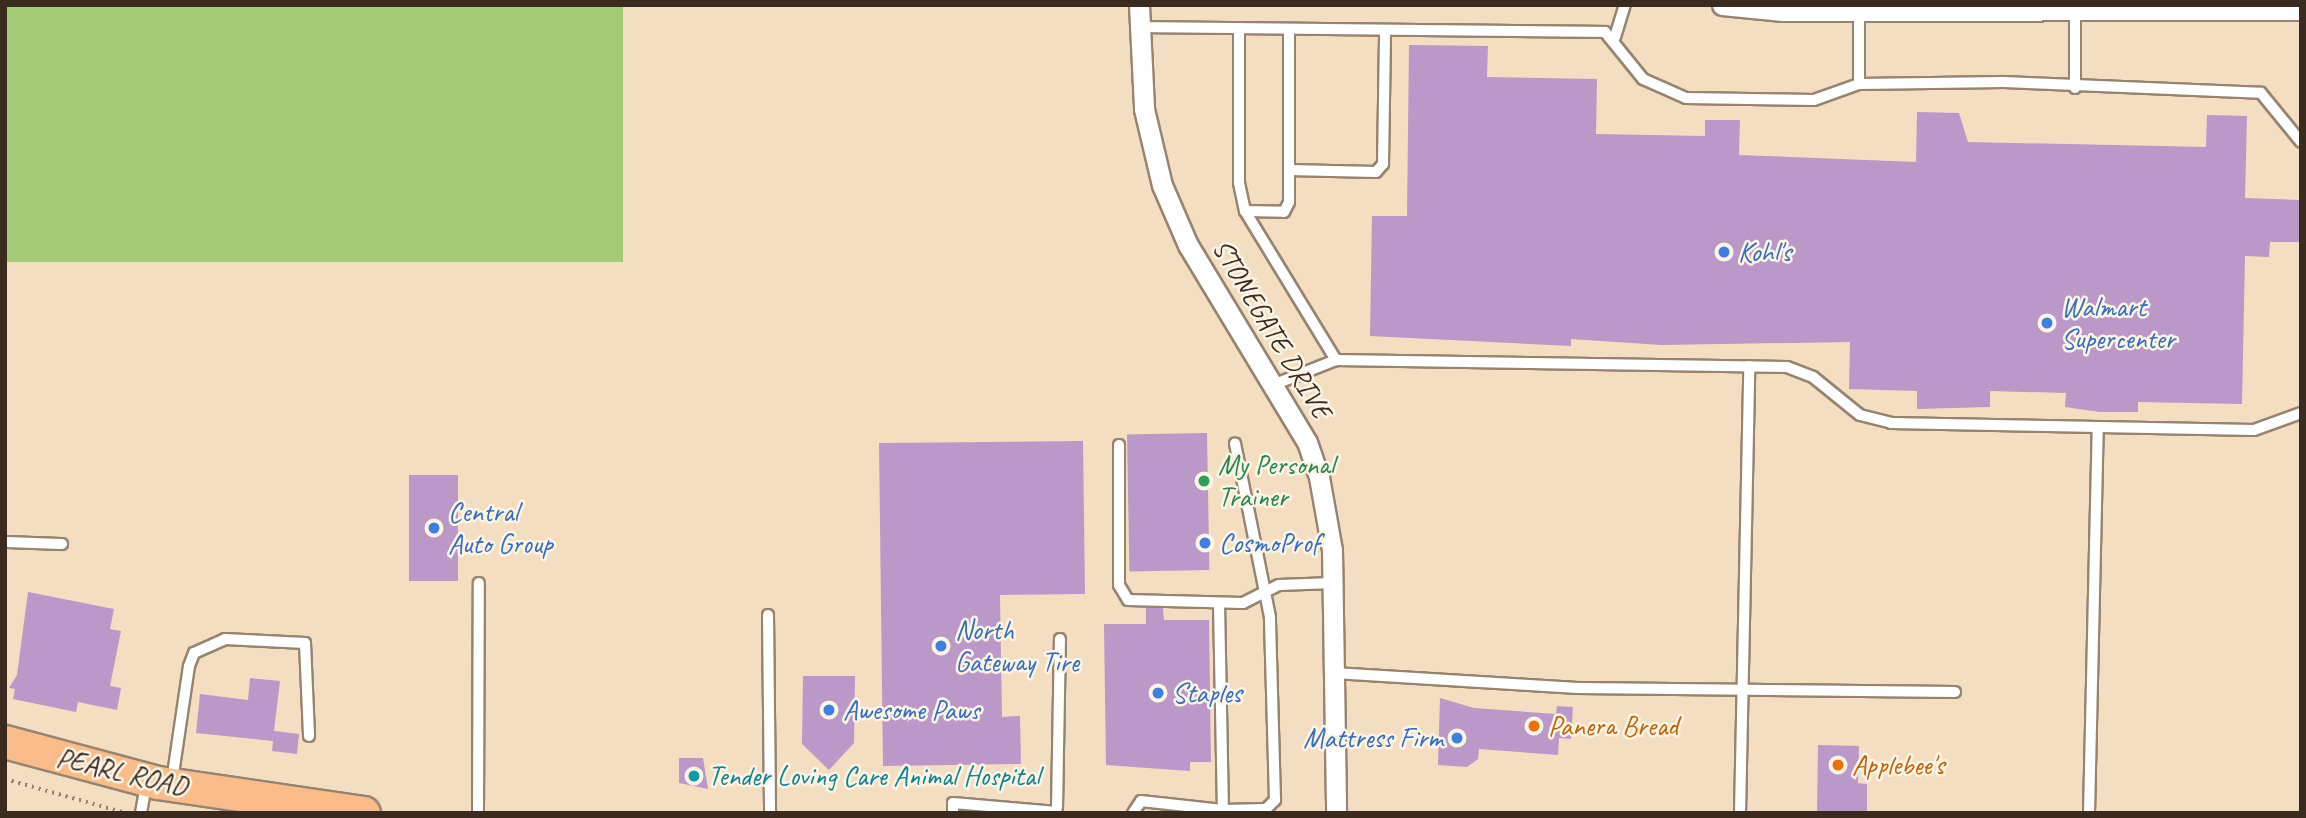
<!DOCTYPE html>
<style>
body{margin:0}
#map{position:relative;width:2306px;height:818px;overflow:hidden;background:#f3dec1;font-family:Caveat,sans-serif}
div>[style]{position:absolute}
.green>*{inset:0;background:#a3cb77;transform-origin:0 0}
.building>*{inset:0;background:#ba98c7;transform-origin:0 0}
.path>*{height:3.5px;margin-top:-1.75px;transform-origin:0;background:repeating-linear-gradient(90deg,#978470 0 2px,transparent 0 7px)}
.roads{filter:drop-shadow(2px 0 #978470) drop-shadow(-2px 0 #978470) drop-shadow(0 2px #978470) drop-shadow(0 -2px #978470)}
.service>*{height:10px;margin:-5px;padding:0 5px;transform-origin:5px;border-radius:5px;background:#fff}
.minor>*{height:19px;margin:-9.5px;padding:0 9.5px;transform-origin:9.5px;border-radius:9.5px;background:#fff}
.primary>*{height:32px;margin:-16px;padding:0 16px;transform-origin:16px;border-radius:16px;background:#f9bc8a}
.dots>*{width:19px;height:19px;translate:-50% -50%;box-sizing:border-box;border:4px solid #fcf5e5;border-radius:50%}
span{translate:-50% -50%;white-space:nowrap;text-align:center;line-height:1.15;-webkit-text-stroke:5px #fcf5e5;paint-order:stroke}
.shop-label{font-size:28px;color:#366cbe}
.left{translate:0 -50%;text-align:left}
.right{translate:-100% -50%;text-align:right}
.street-label{font-size:28px;color:#3b2a1e}
.leisure-label{font-size:28px;color:#27864d}
.food-label{font-size:28px;color:#c56008}
.culture-label{font-size:28px;color:#0d838f}
.frame{position:absolute;inset:0;border:7px solid #3b2a1e;pointer-events:none}
</style>
<div id="map">
<div class="green">
<div style="left:5px;top:5px;width:618px;height:257px"></div>
</div>
<div class="building">
<div style="clip-path:polygon(1409px 45px,1488px 46px,1487px 77px,1597px 79px,1596px 134px,1705px 136px,1705px 120px,1740px 120px,1739px 155px,1916px 162px,1917px 112px,1959px 113px,1968px 142px,2206px 147px,2207px 115px,2247px 116px,2245px 198px,2301px 200px,2301px 242px,2270px 242px,2269px 257px,2245px 256px,2242px 404px,2138px 402px,2138px 412px,2100px 412px,2065px 407px,2066px 393px,1990px 391px,1990px 407px,1917px 409px,1917px 391px,1849px 389px,1850px 342px,1661px 345px,1571px 339px,1571px 346px,1370px 336px,1372px 216px,1407px 216px)"></div>
<div style="left:1207px;top:433px;width:137px;height:80px;rotate:89deg"></div>
<div style="clip-path:polygon(1083px 441px,1085px 594px,1000px 595px,1002px 717px,1020px 716px,1021px 764px,883px 766px,879px 443px)"></div>
<div style="left:409px;top:475px;width:49px;height:106px"></div>
<div style="clip-path:polygon(28px 592px,114px 609px,110px 629px,121px 631px,110px 686px,121px 688px,117px 710px,78px 702px,76px 712px,13px 699px,15px 689px,9px 688px,17px 675px)"></div>
<div style="clip-path:polygon(1146px 608px,1163px 608px,1164px 620px,1209px 620px,1211px 762px,1190px 762px,1190px 771px,1106px 765px,1104px 624px,1146px 624px)"></div>
<div style="clip-path:polygon(803px 676px,855px 676px,854px 743px,829px 770px,802px 744px)"></div>
<div style="clip-path:polygon(250px 678px,280px 681px,274px 731px,299px 734px,297px 754px,272px 751px,273px 741px,196px 733px,200px 694px,248px 700px)"></div>
<div style="clip-path:polygon(1440px 698px,1474px 708px,1556px 714px,1557px 706px,1573px 707px,1571px 739px,1559px 738px,1558px 755px,1479px 749px,1478px 759px,1467px 767px,1438px 765px)"></div>
<div style="clip-path:polygon(1818px 745px,1859px 746px,1858px 783px,1867px 784px,1867px 813px,1817px 813px)"></div>
<div style="clip-path:polygon(679px 758px,703px 758px,708px 789px,679px 783px)"></div>
</div>
<div class="path">
<div style="left:5px;top:779px;width:126px;rotate:15.7deg"></div>
</div>
<div class="roads">
<div class="service">
<div style="left:2075px;top:12px;width:76px;rotate:90deg"></div>
<div style="left:1140px;top:27px;width:465px;rotate:0.6deg"></div>
<div style="left:1605px;top:32px;width:60px;rotate:51deg"></div>
<div style="left:1643px;top:79px;width:47px;rotate:23.8deg"></div>
<div style="left:1686px;top:98px;width:128px;rotate:0.9deg"></div>
<div style="left:1814px;top:100px;width:48px;rotate:-19.6deg"></div>
<div style="left:1859px;top:84px;width:144px;rotate:-0.8deg"></div>
<div style="left:2003px;top:82px;width:258px;rotate:2.4deg"></div>
<div style="left:2261px;top:93px;width:63px;rotate:50.8deg"></div>
<div style="left:1239px;top:28px;width:155px;rotate:90deg"></div>
<div style="left:1239px;top:183px;width:29px;rotate:78deg"></div>
<div style="left:1245px;top:211px;width:175px;rotate:58.6deg"></div>
<div style="left:1615px;top:37px;width:34px;rotate:-73deg"></div>
<div style="left:1859px;top:84px;width:73px;rotate:-90deg"></div>
<div style="left:1289px;top:170px;width:87px;rotate:1.3deg"></div>
<div style="left:1376px;top:172px;width:11px;rotate:-49deg"></div>
<div style="left:1383px;top:164px;width:134px;rotate:-89.1deg"></div>
<div style="left:1245px;top:211px;width:39px;rotate:1deg"></div>
<div style="left:1284px;top:212px;width:11px;rotate:-63deg"></div>
<div style="left:1289px;top:202px;width:173px;rotate:-90deg"></div>
<div style="left:1273px;top:385px;width:68px;rotate:-21.6deg"></div>
<div style="left:1336px;top:360px;width:451px;rotate:0.9deg"></div>
<div style="left:1787px;top:367px;width:28px;rotate:21deg"></div>
<div style="left:1813px;top:377px;width:60px;rotate:39deg"></div>
<div style="left:1860px;top:415px;width:32px;rotate:14deg"></div>
<div style="left:1891px;top:423px;width:363px;rotate:1.1deg"></div>
<div style="left:2254px;top:430px;width:50px;rotate:-19.9deg"></div>
<div style="left:1119px;top:445px;width:140px;rotate:90deg"></div>
<div style="left:1119px;top:585px;width:17px;rotate:59deg"></div>
<div style="left:1128px;top:600px;width:115px;rotate:1.5deg"></div>
<div style="left:1243px;top:603px;width:40px;rotate:-26.6deg"></div>
<div style="left:1279px;top:585px;width:54px;rotate:-2.1deg"></div>
<div style="left:5px;top:542px;width:57px;rotate:2deg"></div>
<div style="left:1219px;top:604px;width:206px;rotate:88.9deg"></div>
<div style="left:768px;top:615px;width:198px;rotate:89.4deg"></div>
<div style="left:1334px;top:673px;width:244px;rotate:3.5deg"></div>
<div style="left:1578px;top:688px;width:377px;rotate:0.6deg"></div>
<div style="left:172px;top:781px;width:116px;rotate:-81.6deg"></div>
<div style="left:189px;top:666px;width:14px;rotate:-69deg"></div>
<div style="left:194px;top:653px;width:34px;rotate:-24deg"></div>
<div style="left:225px;top:639px;width:80px;rotate:2.9deg"></div>
<div style="left:305px;top:643px;width:93px;rotate:87.5deg"></div>
<div style="left:1057px;top:808px;width:169px;rotate:-89deg"></div>
<div style="left:141px;top:813px;width:29px;rotate:-80deg"></div>
<div style="left:478px;top:813px;width:230px;rotate:-89.8deg"></div>
<div style="left:953px;top:813px;width:10px;rotate:-90deg"></div>
<div style="left:953px;top:803px;width:104px;rotate:4.9deg"></div>
<div style="left:1133px;top:813px;width:14px;rotate:-56deg"></div>
<div style="left:1141px;top:801px;width:82px;rotate:6.3deg"></div>
<div style="left:1223px;top:810px;width:43px;rotate:-1.3deg"></div>
<div style="left:1266px;top:809px;width:13px;rotate:-45deg"></div>
<div style="left:1275px;top:800px;width:183px;rotate:-91.6deg"></div>
<div style="left:1270px;top:617px;width:177px;rotate:-101.4deg"></div>
<div style="left:1740px;top:813px;width:447px;rotate:-88.8deg"></div>
<div style="left:2089px;top:813px;width:386px;rotate:-88.7deg"></div>
</div>
<div class="minor">
<div style="left:1139px;top:5px;width:104px;rotate:87.2deg"></div>
<div style="left:1144px;top:109px;width:78px;rotate:76.7deg"></div>
<div style="left:1162px;top:185px;width:65px;rotate:66.6deg"></div>
<div style="left:1188px;top:245px;width:230px;rotate:58.9deg"></div>
<div style="left:1307px;top:442px;width:37px;rotate:71deg"></div>
<div style="left:1319px;top:477px;width:74px;rotate:79.9deg"></div>
<div style="left:1332px;top:550px;width:263px;rotate:89.1deg"></div>
<div style="left:1722px;top:5px;width:61px;rotate:5.6deg"></div>
<div style="left:1783px;top:11px;width:518px;rotate:-0.11deg"></div>
</div>
<div class="primary">
<div style="left:5px;top:742px;width:158px;rotate:15deg"></div>
<div style="left:158px;top:783px;width:208px;rotate:8.3deg"></div>
</div>
</div>
<div class="dots">
<div style="left:1724px;top:252px;background:#3f7fe0"></div>
<div style="left:2047px;top:323px;background:#3f7fe0"></div>
<div style="left:1204px;top:481px;background:#2e9e5b"></div>
<div style="left:434px;top:528px;background:#3f7fe0"></div>
<div style="left:1205px;top:543px;background:#3f7fe0"></div>
<div style="left:941px;top:646px;background:#3f7fe0"></div>
<div style="left:1158px;top:693px;background:#3f7fe0"></div>
<div style="left:829px;top:710px;background:#3f7fe0"></div>
<div style="left:1534px;top:726px;background:#e8710a"></div>
<div style="left:1457px;top:738px;background:#3f7fe0"></div>
<div style="left:1838px;top:765px;background:#e8710a"></div>
<div style="left:694px;top:776px;background:#0f9aa8"></div>
</div>
<div class="shop-label">
<span class="left" style="left:1738px;top:252px">Kohl's</span>
<span class="left" style="left:2061px;top:323px">Walmart<br>Supercenter</span>
<span class="left" style="left:448px;top:528px">Central<br>Auto Group</span>
<span class="left" style="left:1219px;top:543px">CosmoProf</span>
<span class="left" style="left:955px;top:646px">North<br>Gateway Tire</span>
<span class="left" style="left:1172px;top:693px">Staples</span>
<span class="left" style="left:843px;top:710px">Awesome Paws</span>
<span class="right" style="left:1443px;top:738px">Mattress Firm</span>
</div>
<div class="street-label">
<span style="left:1272px;top:329px;rotate:59deg">STONEGATE DRIVE</span>
<span style="left:122px;top:772px;rotate:13deg">PEARL ROAD</span>
</div>
<div class="leisure-label">
<span class="left" style="left:1218px;top:481px">My Personal<br>Trainer</span>
</div>
<div class="food-label">
<span class="left" style="left:1548px;top:726px">Panera Bread</span>
<span class="left" style="left:1852px;top:765px">Applebee's</span>
</div>
<div class="culture-label">
<span class="left" style="left:708px;top:776px">Tender Loving Care Animal Hospital</span>
</div>
<div class="frame"></div>
</div>
